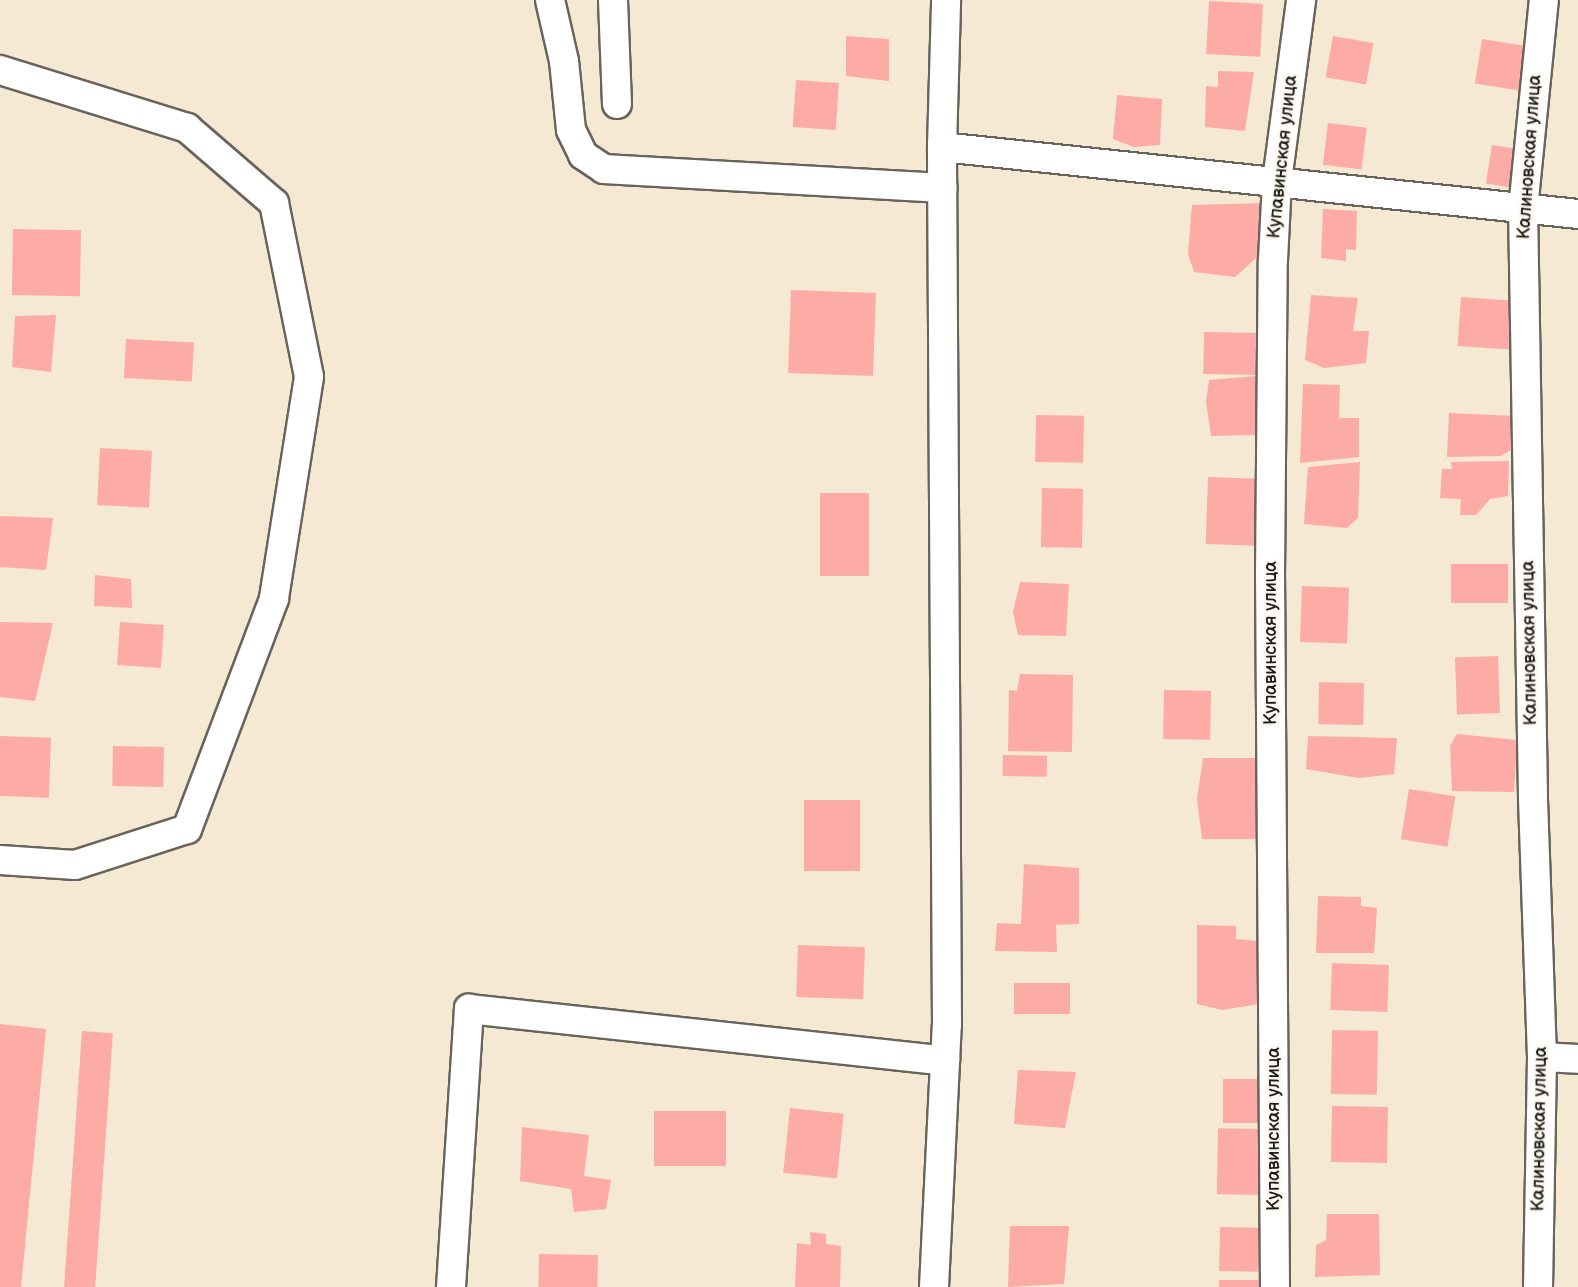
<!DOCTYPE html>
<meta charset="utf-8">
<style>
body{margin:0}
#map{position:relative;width:1578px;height:1287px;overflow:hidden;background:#f6e9d3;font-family:"Balsamiq Sans",sans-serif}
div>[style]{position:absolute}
.building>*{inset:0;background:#fdaba7;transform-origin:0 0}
.roads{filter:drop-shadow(2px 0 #68645c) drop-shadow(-2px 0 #68645c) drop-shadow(0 2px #68645c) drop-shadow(0 -2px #68645c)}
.minor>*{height:28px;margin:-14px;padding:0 14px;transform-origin:14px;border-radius:14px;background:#fff}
span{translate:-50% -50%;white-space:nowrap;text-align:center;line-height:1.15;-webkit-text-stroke:4.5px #fbf7ec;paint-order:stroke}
.street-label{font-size:18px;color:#1c1c1c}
</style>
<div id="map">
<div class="building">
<div style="left:1209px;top:1px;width:54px;height:53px;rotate:3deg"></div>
<div style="clip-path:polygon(846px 36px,889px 39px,889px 81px,846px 76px)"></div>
<div style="left:1333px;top:36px;width:41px;height:42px;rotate:10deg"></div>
<div style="left:1482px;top:39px;width:44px;height:45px;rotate:9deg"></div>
<div style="clip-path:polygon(1218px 71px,1254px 72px,1245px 131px,1205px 127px,1206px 86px,1218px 87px)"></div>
<div style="left:796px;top:80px;width:43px;height:47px;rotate:4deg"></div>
<div style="clip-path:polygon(1117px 95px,1162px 99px,1160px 145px,1134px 147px,1113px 139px)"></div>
<div style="left:1328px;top:123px;width:39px;height:42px;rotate:7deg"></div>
<div style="left:1492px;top:145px;width:37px;height:39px;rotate:9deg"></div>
<div style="clip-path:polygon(1265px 203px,1263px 252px,1235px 277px,1194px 272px,1188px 254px,1192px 205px)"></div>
<div style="clip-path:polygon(1323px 209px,1357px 211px,1356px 250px,1346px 249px,1346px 261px,1321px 258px)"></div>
<div style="left:13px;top:229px;width:68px;height:66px;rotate:1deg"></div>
<div style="left:791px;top:290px;width:85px;height:83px;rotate:2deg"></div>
<div style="clip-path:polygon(1311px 295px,1358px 298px,1353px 331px,1369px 331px,1366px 363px,1324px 368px,1305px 360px)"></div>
<div style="left:1461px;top:297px;width:56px;height:49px;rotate:4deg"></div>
<div style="clip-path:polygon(56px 315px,51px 372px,12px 367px,15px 316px)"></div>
<div style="left:1204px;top:332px;width:56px;height:42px;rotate:1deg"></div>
<div style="left:126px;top:339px;width:68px;height:39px;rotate:3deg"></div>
<div style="clip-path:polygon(1256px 376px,1256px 435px,1211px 436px,1206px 402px,1209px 380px)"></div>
<div style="clip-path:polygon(1303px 384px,1340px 385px,1339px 418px,1359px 418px,1359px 457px,1300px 463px)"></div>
<div style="clip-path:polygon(1449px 413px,1515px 416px,1516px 447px,1501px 456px,1447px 457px)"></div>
<div style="left:1036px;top:415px;width:48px;height:47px;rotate:1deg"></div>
<div style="left:100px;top:448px;width:52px;height:57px;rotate:3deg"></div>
<div style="clip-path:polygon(1509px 461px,1508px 496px,1490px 499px,1476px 515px,1460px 515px,1461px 499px,1440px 498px,1442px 469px,1452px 469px,1451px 462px)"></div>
<div style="clip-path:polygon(1360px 462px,1358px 518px,1347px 528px,1304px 524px,1308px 467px)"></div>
<div style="left:1208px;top:477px;width:50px;height:67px;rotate:2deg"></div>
<div style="left:1042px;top:488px;width:41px;height:59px;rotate:1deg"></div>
<div style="left:820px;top:493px;width:49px;height:83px"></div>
<div style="clip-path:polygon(0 516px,53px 518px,46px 570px,0 567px)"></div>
<div style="left:1508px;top:564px;width:39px;height:57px;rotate:90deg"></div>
<div style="clip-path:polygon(95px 575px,131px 579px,132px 608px,94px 606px)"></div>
<div style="clip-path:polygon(1020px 582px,1069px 584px,1066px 636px,1018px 635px,1013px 612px)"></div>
<div style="left:1302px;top:586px;width:47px;height:56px;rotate:2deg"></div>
<div style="clip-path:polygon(0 622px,53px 623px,35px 701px,0 697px)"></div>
<div style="left:120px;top:622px;width:44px;height:43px;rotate:4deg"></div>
<div style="left:1498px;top:656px;width:57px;height:43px;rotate:88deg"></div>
<div style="clip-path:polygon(1020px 674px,1073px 675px,1072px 752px,1008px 751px,1009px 690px,1017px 691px)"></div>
<div style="left:1364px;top:683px;width:42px;height:45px;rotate:91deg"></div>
<div style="left:1164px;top:690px;width:47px;height:49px;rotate:1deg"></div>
<div style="clip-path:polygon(1457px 734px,1517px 740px,1514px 792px,1452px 791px,1450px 746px)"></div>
<div style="left:0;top:736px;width:51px;height:60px;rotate:2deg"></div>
<div style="clip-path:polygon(1308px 736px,1397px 738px,1394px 774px,1359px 778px,1306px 769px)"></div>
<div style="left:113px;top:746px;width:51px;height:40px;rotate:1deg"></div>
<div style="left:1003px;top:755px;width:44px;height:21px;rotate:1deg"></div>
<div style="clip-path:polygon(1203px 758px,1266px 758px,1263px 839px,1202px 839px,1197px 799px)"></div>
<div style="left:1409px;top:789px;width:47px;height:51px;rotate:9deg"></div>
<div style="left:804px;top:800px;width:56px;height:71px"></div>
<div style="clip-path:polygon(1024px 864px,1079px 868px,1079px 924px,1056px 925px,1057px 952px,995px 951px,997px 923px,1021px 924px)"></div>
<div style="clip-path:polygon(1318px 896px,1361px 897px,1361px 906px,1377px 908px,1374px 953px,1316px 953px)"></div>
<div style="clip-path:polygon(1197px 925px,1236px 926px,1236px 939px,1257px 941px,1259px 1004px,1222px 1010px,1197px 1004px)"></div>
<div style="left:798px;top:945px;width:67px;height:52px;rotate:2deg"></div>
<div style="left:1332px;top:963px;width:57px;height:47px;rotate:2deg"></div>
<div style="left:1014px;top:983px;width:56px;height:31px"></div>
<div style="clip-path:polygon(0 1024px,46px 1029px,21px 1287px,0 1287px)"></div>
<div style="left:1332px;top:1030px;width:46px;height:64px;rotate:1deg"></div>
<div style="left:82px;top:1031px;width:31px;height:257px;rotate:4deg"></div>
<div style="clip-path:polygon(1018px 1070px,1076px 1072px,1065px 1128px,1014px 1124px)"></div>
<div style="left:1223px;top:1079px;width:41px;height:44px"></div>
<div style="left:1332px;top:1106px;width:56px;height:56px;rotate:1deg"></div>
<div style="left:790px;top:1108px;width:54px;height:65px;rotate:6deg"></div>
<div style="left:654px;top:1111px;width:72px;height:55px"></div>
<div style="clip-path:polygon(522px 1127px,589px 1135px,584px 1176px,611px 1180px,606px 1209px,574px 1212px,571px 1189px,520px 1181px)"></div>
<div style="left:1263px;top:1129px;width:66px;height:45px;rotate:91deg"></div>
<div style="clip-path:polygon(1327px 1214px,1379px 1214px,1380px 1275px,1315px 1277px,1316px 1245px,1326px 1240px)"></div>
<div style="clip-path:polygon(1010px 1226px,1069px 1226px,1064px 1284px,1008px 1287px)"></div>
<div style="left:1220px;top:1227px;width:39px;height:44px;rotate:1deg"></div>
<div style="clip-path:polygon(810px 1232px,826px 1234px,826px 1244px,841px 1246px,840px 1287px,795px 1287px,797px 1243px,811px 1245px)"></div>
<div style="left:539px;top:1254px;width:59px;height:33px;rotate:1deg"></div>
<div style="left:1219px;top:1280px;width:41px;height:7px"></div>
</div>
<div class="roads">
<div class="minor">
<div style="left:550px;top:0;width:63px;rotate:77.1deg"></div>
<div style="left:564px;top:61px;width:69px;rotate:84.2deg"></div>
<div style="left:571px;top:130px;width:28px;rotate:64deg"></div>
<div style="left:583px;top:155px;width:25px;rotate:34deg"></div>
<div style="left:604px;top:169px;width:339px;rotate:3.2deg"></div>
<div style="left:613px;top:0;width:104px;rotate:87.8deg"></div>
<div style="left:0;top:70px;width:196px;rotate:17.2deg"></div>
<div style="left:187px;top:128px;width:115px;rotate:40.8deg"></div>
<div style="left:274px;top:203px;width:177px;rotate:78.6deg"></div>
<div style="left:309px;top:377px;width:225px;rotate:99deg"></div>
<div style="left:274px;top:599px;width:246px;rotate:110.7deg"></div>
<div style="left:187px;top:829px;width:118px;rotate:162.2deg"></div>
<div style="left:75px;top:865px;width:75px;rotate:-176.2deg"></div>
<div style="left:942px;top:147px;width:640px;rotate:6.01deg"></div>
<div style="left:1542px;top:1057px;width:36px;rotate:3deg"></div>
<div style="left:451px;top:1287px;width:279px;rotate:-86.3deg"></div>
<div style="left:469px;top:1009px;width:479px;rotate:6.2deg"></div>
<div style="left:934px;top:1287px;width:262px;rotate:-87.2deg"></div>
<div style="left:947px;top:1025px;width:878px;rotate:-90.33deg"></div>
<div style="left:942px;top:147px;width:147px;rotate:-88.4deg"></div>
<div style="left:1275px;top:1287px;width:712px;rotate:-90.4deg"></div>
<div style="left:1270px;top:575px;width:315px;rotate:-89.5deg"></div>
<div style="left:1273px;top:260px;width:79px;rotate:-87.1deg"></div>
<div style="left:1277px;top:181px;width:183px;rotate:-82.4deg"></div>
<div style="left:1538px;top:1287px;width:230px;rotate:-89deg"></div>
<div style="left:1542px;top:1057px;width:260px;rotate:-92deg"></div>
<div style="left:1533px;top:797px;width:588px;rotate:-90.97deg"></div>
<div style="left:1523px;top:209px;width:210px;rotate:-84.3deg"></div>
</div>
</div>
<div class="street-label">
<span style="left:1283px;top:157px;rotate:-84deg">Купавинская улица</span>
<span style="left:1530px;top:157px;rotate:-86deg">Калиновская улица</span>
<span style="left:1271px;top:643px;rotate:-90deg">Купавинская улица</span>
<span style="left:1530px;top:643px;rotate:-91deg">Калиновская улица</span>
<span style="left:1274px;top:1129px;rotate:-90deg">Купавинская улица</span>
<span style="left:1540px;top:1129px;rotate:-89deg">Калиновская улица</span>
</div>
</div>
